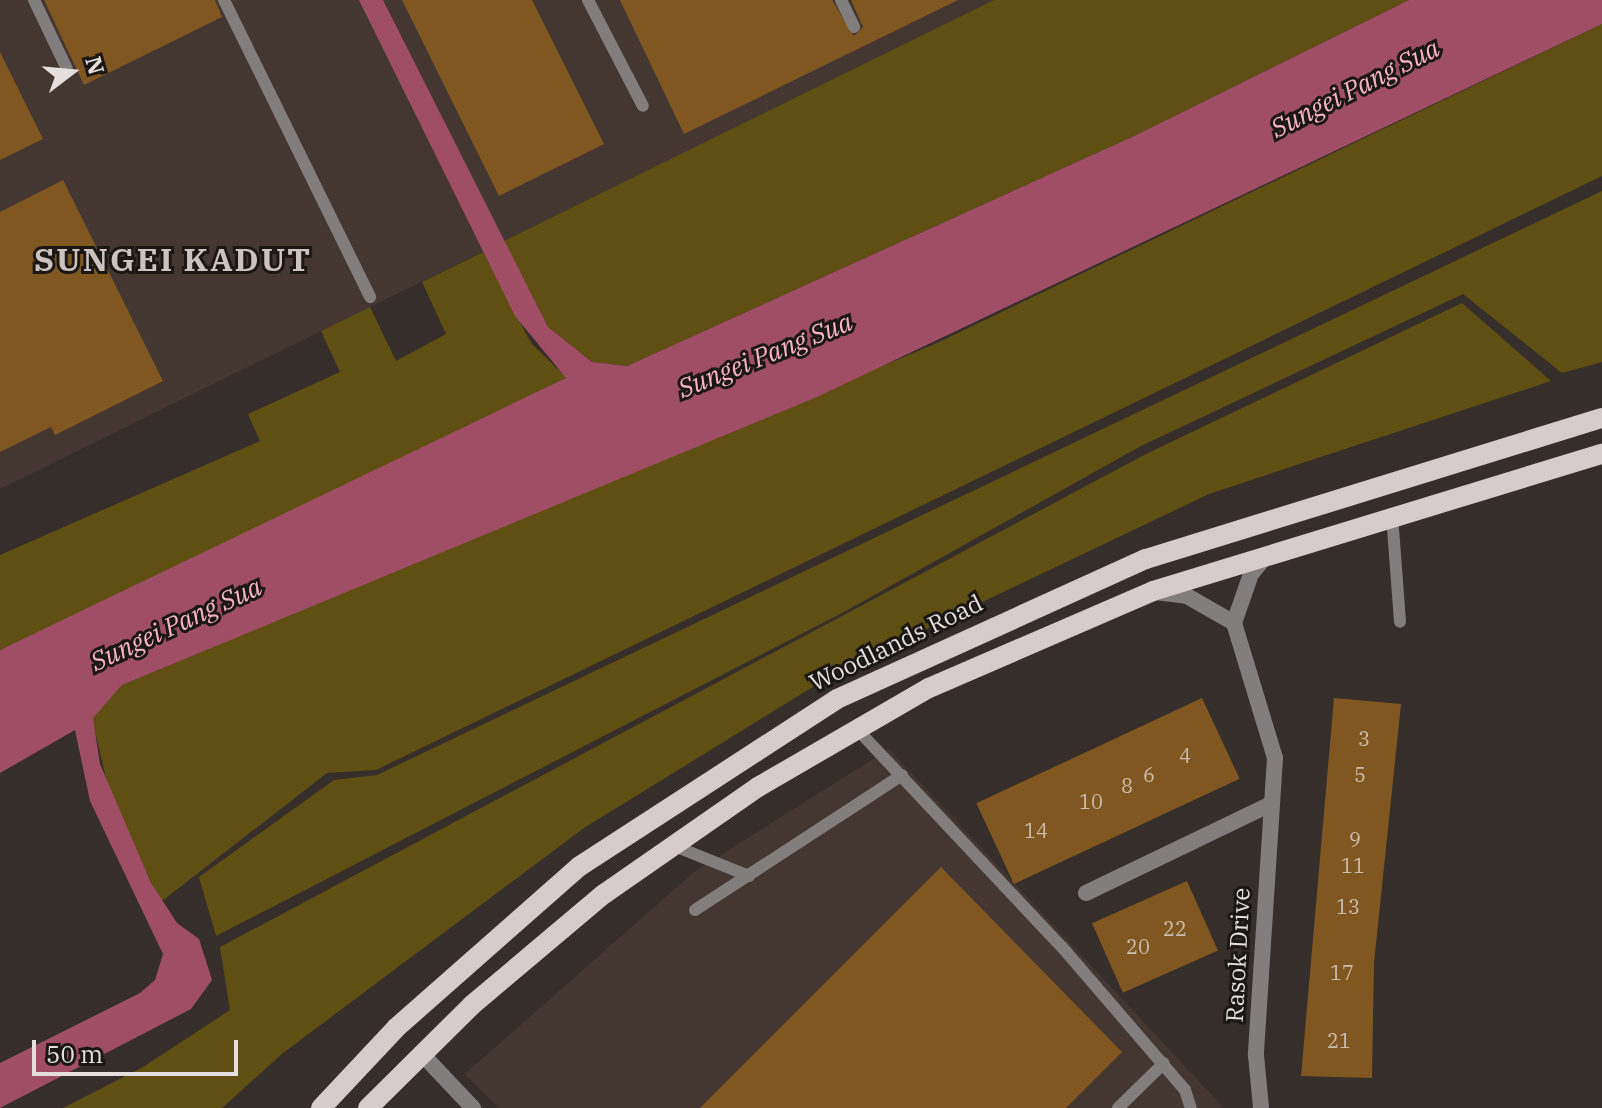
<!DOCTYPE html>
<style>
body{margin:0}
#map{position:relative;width:1602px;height:1108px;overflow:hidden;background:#352e2a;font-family:"IBM Plex Serif",serif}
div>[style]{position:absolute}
.built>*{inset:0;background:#443731}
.green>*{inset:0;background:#5f4f13}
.water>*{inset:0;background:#9f4e65}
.building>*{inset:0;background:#805720;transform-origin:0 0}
.service>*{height:12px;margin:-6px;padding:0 6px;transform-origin:6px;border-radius:6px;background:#827e7d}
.minor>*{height:16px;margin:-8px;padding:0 8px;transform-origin:8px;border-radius:8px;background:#827e7d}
.primary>*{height:20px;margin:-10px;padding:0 10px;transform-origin:10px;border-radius:10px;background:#d5cccb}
span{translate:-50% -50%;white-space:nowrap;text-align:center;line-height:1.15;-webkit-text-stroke:6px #1a1715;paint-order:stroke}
.number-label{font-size:20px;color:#cbbdae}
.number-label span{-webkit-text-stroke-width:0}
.street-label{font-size:24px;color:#e4dfdd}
.water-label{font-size:26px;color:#fab4c5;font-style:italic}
.district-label{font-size:32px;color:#ccc3be;font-weight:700;letter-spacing:2px}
.north{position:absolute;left:32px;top:32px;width:80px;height:80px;-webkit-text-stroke:6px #1a1715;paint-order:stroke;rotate:74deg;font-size:22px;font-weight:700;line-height:32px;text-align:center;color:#e4dfdd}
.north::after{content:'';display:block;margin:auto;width:28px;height:36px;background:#e4dfdd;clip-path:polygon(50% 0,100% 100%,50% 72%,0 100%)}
.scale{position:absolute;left:32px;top:1040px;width:206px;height:36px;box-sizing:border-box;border:4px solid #e4dfdd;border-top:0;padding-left:10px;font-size:24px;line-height:28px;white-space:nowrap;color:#e4dfdd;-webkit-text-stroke:6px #1a1715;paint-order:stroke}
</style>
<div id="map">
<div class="built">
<div style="clip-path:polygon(0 0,994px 0,0 489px)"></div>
<div style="clip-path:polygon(889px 749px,1224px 1108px,499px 1108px,465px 1074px,694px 872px)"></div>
</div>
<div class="green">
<div style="clip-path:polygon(994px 0,1409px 0,1132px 137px,627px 366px,592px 362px,548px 327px,504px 241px)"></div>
<div style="clip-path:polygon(1602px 24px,1602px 176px,376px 770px,327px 773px,162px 901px,151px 883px,109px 791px,92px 718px,122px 685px,937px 343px)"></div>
<div style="clip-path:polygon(1602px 191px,1602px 362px,1562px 373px,1463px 294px,1141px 446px,844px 612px,216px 936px,199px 877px,334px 780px,377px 775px)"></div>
<div style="clip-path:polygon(483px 252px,531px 343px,566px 377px,552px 390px,0 650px,0 555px,260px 441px,248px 414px,340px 372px,321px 331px,370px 307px,396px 361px,446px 334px,422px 282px)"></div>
<div style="clip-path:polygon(1462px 303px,1551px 381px,1209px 494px,842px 669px,584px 828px,283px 1053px,222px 1108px,63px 1108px,143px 1067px,230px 1010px,220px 947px,1146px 454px)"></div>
</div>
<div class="water">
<div style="clip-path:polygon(359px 0,383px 0,548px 327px,592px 362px,627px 366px,1132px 137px,1409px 0,1602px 0,1602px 24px,817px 397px,122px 685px,93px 718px,100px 764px,151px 883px,177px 923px,199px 939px,212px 980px,191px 1009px,0 1108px,0 1063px,140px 993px,155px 980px,163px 954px,90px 801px,75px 730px,0 773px,0 650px,566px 378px,515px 316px)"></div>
</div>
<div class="building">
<div style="clip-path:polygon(44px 0,215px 0,222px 17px,84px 85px)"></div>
<div style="clip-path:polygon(402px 0,532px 0,604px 144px,499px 196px)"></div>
<div style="clip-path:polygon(620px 0,832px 0,854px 36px,863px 27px,851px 0,958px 0,684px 134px)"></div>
<div style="clip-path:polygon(0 52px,43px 139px,0 160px)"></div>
<div style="clip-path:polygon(63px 180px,163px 381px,55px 435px,51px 427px,0 452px,0 212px)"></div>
<div style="left:1202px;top:698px;width:89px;height:249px;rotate:65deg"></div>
<div style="clip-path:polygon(1334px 698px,1401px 704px,1374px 963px,1372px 1078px,1301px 1076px)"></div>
<div style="clip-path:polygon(941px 867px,1122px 1052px,1066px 1108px,700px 1108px)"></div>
<div style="left:1187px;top:881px;width:76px;height:104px;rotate:66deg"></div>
</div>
<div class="service">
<div style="left:34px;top:0;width:76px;rotate:64.4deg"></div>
<div style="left:224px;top:0;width:331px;rotate:63.8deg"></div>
<div style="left:588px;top:0;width:119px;rotate:62.6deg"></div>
<div style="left:841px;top:0;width:30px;rotate:64deg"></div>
<div style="left:1392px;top:515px;width:107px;rotate:85.7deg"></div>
<div style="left:856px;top:728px;width:301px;rotate:46.8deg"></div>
<div style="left:1062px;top:947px;width:189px;rotate:49.3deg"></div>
<div style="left:1185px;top:1090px;width:19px;rotate:72deg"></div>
<div style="left:672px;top:845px;width:83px;rotate:21.9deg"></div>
<div style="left:695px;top:910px;width:247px;rotate:-33.1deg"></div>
<div style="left:1118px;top:1108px;width:64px;rotate:-44.4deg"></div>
</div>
<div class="minor">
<div style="left:1155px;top:592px;width:32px;rotate:7deg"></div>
<div style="left:1187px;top:596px;width:54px;rotate:29.9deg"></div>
<div style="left:1234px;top:623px;width:141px;rotate:73.1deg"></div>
<div style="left:1275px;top:758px;width:298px;rotate:93.7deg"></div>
<div style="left:1256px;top:1055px;width:53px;rotate:84.6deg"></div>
<div style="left:1234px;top:623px;width:52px;rotate:-70.9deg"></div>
<div style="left:1251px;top:574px;width:25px;rotate:-50deg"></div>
<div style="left:1086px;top:893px;width:205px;rotate:-25.7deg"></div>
<div style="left:421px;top:1053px;width:76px;rotate:46.6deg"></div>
</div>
<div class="primary">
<div style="left:321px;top:1108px;width:110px;rotate:-46.8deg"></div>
<div style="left:396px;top:1028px;width:245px;rotate:-41.4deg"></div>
<div style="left:580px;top:866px;width:306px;rotate:-33deg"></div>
<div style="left:837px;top:699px;width:339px;rotate:-24.4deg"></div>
<div style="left:1146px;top:559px;width:477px;rotate:-17.2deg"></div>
<div style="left:368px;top:1108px;width:146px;rotate:-44.7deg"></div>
<div style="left:472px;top:1005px;width:172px;rotate:-40.1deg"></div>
<div style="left:604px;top:894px;width:188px;rotate:-34.8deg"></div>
<div style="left:758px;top:787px;width:198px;rotate:-30.1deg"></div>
<div style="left:929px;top:688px;width:244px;rotate:-23.4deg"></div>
<div style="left:1153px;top:591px;width:469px;rotate:-17deg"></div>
</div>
<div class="number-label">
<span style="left:1364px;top:738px">3</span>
<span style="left:1185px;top:755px">4</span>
<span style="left:1149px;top:774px">6</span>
<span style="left:1360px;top:774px">5</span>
<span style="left:1127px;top:785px">8</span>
<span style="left:1091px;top:801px">10</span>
<span style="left:1036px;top:830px">14</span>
<span style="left:1355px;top:839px">9</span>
<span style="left:1353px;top:865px">11</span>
<span style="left:1348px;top:906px">13</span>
<span style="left:1175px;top:928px">22</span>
<span style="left:1138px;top:946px">20</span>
<span style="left:1342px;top:972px">17</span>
<span style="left:1339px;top:1040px">21</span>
</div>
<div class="street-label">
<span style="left:896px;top:643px;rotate:-26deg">Woodlands Road</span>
<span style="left:1238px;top:955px;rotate:-87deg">Rasok Drive</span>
</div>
<div class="water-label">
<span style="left:1355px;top:88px;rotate:-27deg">Sungei Pang Sua</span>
<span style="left:765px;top:355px;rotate:-22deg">Sungei Pang Sua</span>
<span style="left:176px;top:624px;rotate:-25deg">Sungei Pang Sua</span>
</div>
<div class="district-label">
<span style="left:173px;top:259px">SUNGEI KADUT</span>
</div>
<div class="north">N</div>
<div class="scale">50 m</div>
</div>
